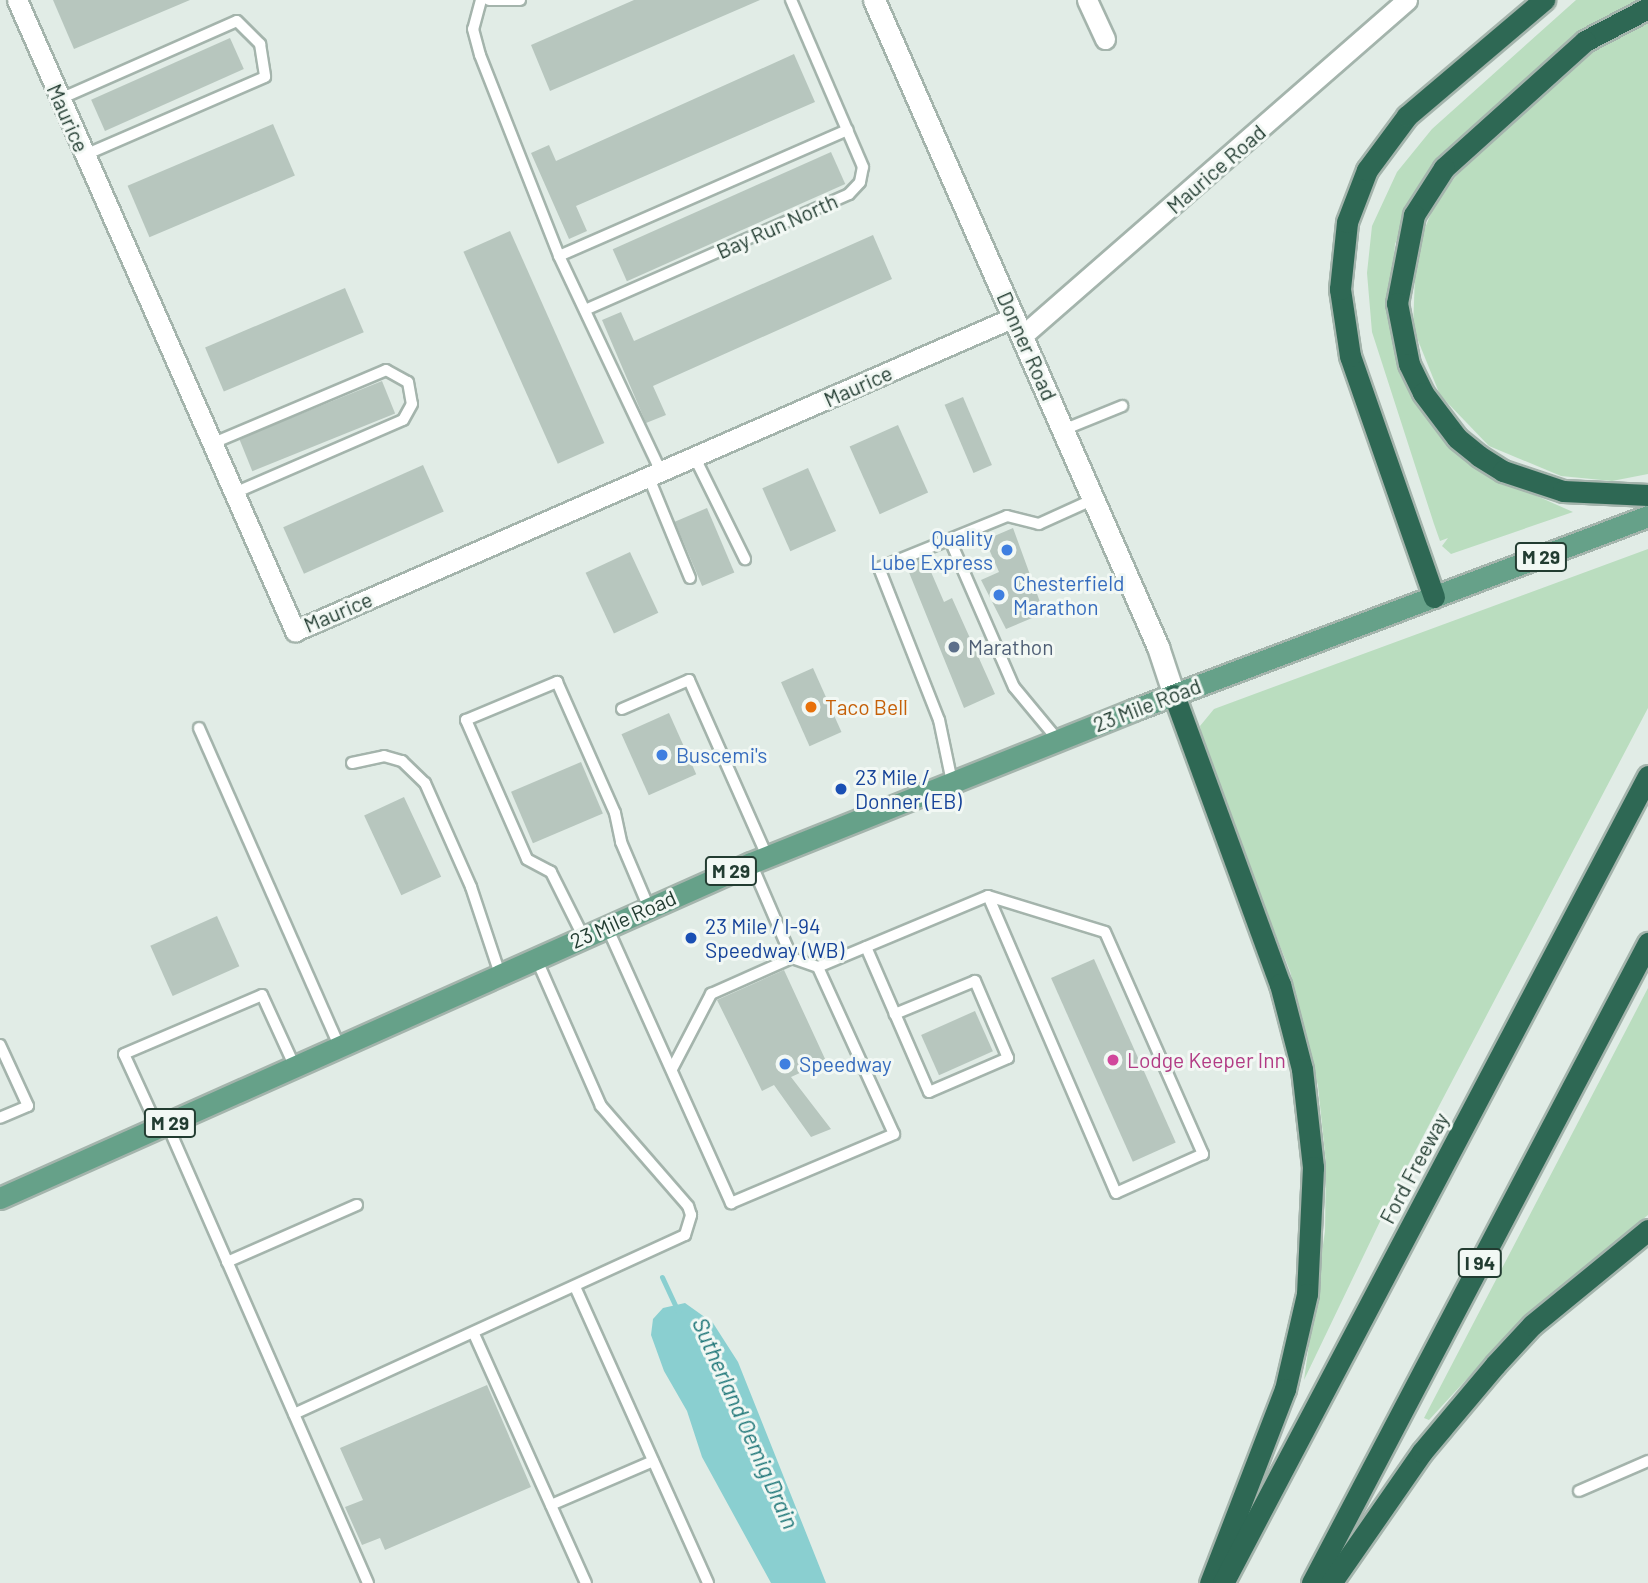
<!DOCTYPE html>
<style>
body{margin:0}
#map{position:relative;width:1648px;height:1583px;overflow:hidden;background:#e1ece6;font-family:Barlow,sans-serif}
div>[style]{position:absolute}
.green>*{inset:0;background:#baddbf}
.water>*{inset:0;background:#8acfd0}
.stream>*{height:5px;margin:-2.5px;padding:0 2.5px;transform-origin:2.5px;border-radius:2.5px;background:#8acfd0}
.building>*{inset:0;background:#b7c6be;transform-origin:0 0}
.roads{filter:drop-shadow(2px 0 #a4b4ac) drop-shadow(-2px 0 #a4b4ac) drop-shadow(0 2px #a4b4ac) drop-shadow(0 -2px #a4b4ac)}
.service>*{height:10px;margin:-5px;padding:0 5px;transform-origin:5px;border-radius:5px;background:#fff}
.minor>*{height:19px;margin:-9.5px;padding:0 9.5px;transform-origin:9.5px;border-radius:9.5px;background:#fff}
.tertiary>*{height:21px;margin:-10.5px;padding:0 10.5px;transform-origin:10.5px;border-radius:10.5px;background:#fff}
.primary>*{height:21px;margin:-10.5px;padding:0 10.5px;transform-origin:10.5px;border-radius:10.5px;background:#66a189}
.motorway>*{height:21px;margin:-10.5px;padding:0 10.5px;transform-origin:10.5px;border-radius:10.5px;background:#2e6854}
.dots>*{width:19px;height:19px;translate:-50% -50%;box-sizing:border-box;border:4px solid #f2f8f4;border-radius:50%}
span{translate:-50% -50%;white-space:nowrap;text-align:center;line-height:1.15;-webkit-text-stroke:6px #f2f8f4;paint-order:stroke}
.shield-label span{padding:2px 5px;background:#f2f8f4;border:2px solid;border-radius:5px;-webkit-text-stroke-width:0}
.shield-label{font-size:19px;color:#223c31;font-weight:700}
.street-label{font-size:21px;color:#223c31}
.shop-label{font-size:21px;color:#366cbe}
.right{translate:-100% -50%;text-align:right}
.left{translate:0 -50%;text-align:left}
.service-label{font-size:21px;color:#4e5e75}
.food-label{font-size:21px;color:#c56008}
.transit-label{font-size:21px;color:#164399}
.hotel-label{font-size:21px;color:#b23c85}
.water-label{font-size:23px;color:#1d7577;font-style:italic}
</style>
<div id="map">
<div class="green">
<div style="clip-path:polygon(1576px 0,1642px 0,1588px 27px,1454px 143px,1420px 186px,1395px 244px,1390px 312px,1400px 360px,1499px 479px,1573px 512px,1451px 554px,1442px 546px,1448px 538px,1440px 541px,1434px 524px,1372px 332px,1367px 273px,1372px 226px,1397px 172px,1432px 129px)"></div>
<div style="clip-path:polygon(1648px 22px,1648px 474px,1612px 481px,1561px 476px,1489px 446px,1440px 395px,1413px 328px,1416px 250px,1436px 201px,1469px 160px,1588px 54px)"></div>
<div style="clip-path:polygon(1648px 549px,1648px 708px,1397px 1186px,1304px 1380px,1325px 1231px,1326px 1163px,1318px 1086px,1290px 971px,1207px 764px,1200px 726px,1214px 709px)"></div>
<div style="clip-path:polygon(1648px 988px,1648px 1215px,1525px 1316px,1429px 1420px,1424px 1418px)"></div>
</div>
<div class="water">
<div style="clip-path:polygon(685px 1303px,713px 1323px,738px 1362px,826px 1583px,771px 1583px,702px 1457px,687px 1411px,664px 1371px,651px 1335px,653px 1319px,663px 1308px)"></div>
</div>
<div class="stream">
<div style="left:662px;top:1277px;width:38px;rotate:65deg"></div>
</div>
<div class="building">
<div style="clip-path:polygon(53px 0,190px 0,74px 49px)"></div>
<div style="clip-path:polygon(634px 0,760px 0,550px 91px,531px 45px)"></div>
<div style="left:230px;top:38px;width:34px;height:152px;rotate:66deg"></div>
<div style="clip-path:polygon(794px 54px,815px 102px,576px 206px,587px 231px,569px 239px,531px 153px,549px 145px,556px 161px)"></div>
<div style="left:273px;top:124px;width:56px;height:158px;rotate:67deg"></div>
<div style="left:831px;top:152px;width:35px;height:239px;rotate:66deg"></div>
<div style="left:510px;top:231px;width:232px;height:51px;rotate:66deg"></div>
<div style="clip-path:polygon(873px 235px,892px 279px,653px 386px,666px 415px,646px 423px,602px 320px,621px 312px,634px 341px)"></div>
<div style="left:345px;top:288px;width:48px;height:152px;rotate:67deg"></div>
<div style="left:382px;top:381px;width:35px;height:154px;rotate:68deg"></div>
<div style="left:963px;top:397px;width:74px;height:20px;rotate:67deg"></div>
<div style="left:898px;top:425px;width:74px;height:53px;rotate:66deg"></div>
<div style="left:423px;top:465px;width:51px;height:153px;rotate:66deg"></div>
<div style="left:808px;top:468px;width:69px;height:50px;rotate:66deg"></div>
<div style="left:707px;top:508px;width:70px;height:35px;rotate:67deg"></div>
<div style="clip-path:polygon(1013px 528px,1044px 613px,1006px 629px,981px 580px,999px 572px,985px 540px)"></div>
<div style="left:630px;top:552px;width:67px;height:49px;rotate:65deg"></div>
<div style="clip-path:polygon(925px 558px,944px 602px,952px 598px,995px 694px,964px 708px,906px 565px)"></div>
<div style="left:813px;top:668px;width:70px;height:35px;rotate:66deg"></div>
<div style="left:669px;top:713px;width:67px;height:52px;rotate:66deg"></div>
<div style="left:581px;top:762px;width:56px;height:76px;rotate:67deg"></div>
<div style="left:404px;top:797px;width:88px;height:44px;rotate:65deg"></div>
<div style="left:217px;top:916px;width:55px;height:73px;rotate:66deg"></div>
<div style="left:1094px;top:959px;width:201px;height:47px;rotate:66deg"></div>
<div style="clip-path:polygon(784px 970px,826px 1061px,791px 1077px,831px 1129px,811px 1137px,774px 1085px,762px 1091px,717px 1000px)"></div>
<div style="left:975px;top:1011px;width:44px;height:59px;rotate:66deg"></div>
<div style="clip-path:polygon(487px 1385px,531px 1487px,385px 1550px,380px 1538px,362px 1545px,345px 1507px,363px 1500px,340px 1448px)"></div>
</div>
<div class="roads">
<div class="service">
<div style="left:481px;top:0;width:30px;rotate:105deg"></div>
<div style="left:473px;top:29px;width:27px;rotate:75deg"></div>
<div style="left:480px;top:55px;width:216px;rotate:68.5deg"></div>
<div style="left:559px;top:256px;width:239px;rotate:64.7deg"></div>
<div style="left:489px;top:0;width:31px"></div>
<div style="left:60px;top:99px;width:193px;rotate:-23.8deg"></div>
<div style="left:237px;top:21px;width:33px;rotate:45deg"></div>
<div style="left:260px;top:44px;width:33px;rotate:81deg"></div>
<div style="left:265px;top:77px;width:196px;rotate:156.6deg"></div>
<div style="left:559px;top:256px;width:315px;rotate:-23.6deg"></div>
<div style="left:585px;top:310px;width:288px;rotate:-23.7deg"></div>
<div style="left:849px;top:194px;width:16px;rotate:-47deg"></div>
<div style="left:860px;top:182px;width:15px;rotate:-79deg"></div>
<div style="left:863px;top:167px;width:182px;rotate:-113.3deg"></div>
<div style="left:1063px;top:430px;width:64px;rotate:-22.1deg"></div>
<div style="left:211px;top:444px;width:190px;rotate:-22.9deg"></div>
<div style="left:386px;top:370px;width:25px;rotate:29deg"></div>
<div style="left:408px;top:382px;width:22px;rotate:80deg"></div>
<div style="left:412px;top:404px;width:18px;rotate:119deg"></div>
<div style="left:403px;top:420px;width:184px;rotate:156.6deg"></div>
<div style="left:695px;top:458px;width:113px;rotate:63.7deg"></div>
<div style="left:649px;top:478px;width:108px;rotate:67.7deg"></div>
<div style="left:950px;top:540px;width:160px;rotate:66.5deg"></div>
<div style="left:1014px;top:687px;width:69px;rotate:50.3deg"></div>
<div style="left:622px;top:709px;width:73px;rotate:-23.4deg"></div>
<div style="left:689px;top:680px;width:193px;rotate:66.1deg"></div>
<div style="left:199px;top:728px;width:349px;rotate:66.2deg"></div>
<div style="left:352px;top:763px;width:33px;rotate:-12deg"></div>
<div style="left:384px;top:756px;width:19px;rotate:16deg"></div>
<div style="left:402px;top:761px;width:32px;rotate:44deg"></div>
<div style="left:425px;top:783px;width:114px;rotate:66.1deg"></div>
<div style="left:471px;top:887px;width:92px;rotate:71.6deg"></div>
<div style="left:952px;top:782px;width:63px;rotate:-101.8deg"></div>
<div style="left:939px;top:720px;width:163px;rotate:-111.5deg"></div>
<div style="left:879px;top:568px;width:138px;rotate:-22.1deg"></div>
<div style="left:1007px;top:516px;width:33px;rotate:14deg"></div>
<div style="left:1039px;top:524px;width:60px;rotate:-24.4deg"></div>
<div style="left:607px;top:927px;width:303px;rotate:65.8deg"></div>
<div style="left:731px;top:1203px;width:177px;rotate:-22.9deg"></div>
<div style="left:894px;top:1134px;width:183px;rotate:-114.5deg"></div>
<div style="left:818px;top:967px;width:28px;rotate:-161deg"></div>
<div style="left:792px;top:958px;width:103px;rotate:-113.3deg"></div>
<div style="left:583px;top:936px;width:72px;rotate:-116.6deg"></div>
<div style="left:551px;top:872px;width:27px;rotate:-152deg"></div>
<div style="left:527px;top:859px;width:152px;rotate:-113.7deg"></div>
<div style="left:466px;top:720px;width:99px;rotate:-22.7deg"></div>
<div style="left:557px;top:682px;width:143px;rotate:66.1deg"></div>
<div style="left:615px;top:813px;width:30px;rotate:78deg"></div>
<div style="left:621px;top:842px;width:72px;rotate:67deg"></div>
<div style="left:866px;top:947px;width:158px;rotate:66.5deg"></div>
<div style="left:929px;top:1092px;width:86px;rotate:-23.3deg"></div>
<div style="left:1008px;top:1058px;width:84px;rotate:-113.2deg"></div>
<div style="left:975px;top:981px;width:87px;rotate:157.6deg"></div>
<div style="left:818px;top:967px;width:184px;rotate:-22.7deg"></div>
<div style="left:988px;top:896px;width:122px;rotate:17.1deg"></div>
<div style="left:1105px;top:932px;width:243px;rotate:66.2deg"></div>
<div style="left:1203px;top:1154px;width:95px;rotate:155.9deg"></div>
<div style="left:1116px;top:1193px;width:323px;rotate:-113.3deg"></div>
<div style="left:0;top:1045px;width:67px;rotate:65.3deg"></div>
<div style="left:28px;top:1106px;width:30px;rotate:157deg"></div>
<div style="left:672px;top:1069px;width:85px;rotate:-62.5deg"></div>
<div style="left:711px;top:994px;width:89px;rotate:-24deg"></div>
<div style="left:167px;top:1124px;width:501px;rotate:66.35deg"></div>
<div style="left:158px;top:1128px;width:81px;rotate:-114.7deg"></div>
<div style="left:124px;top:1054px;width:150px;rotate:-23.1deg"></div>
<div style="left:262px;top:995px;width:79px;rotate:65.4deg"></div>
<div style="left:227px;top:1262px;width:142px;rotate:-23.7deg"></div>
<div style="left:576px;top:1289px;width:322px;rotate:65.8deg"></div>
<div style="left:474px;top:1334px;width:273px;rotate:65.8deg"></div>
<div style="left:294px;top:1414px;width:430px;rotate:-24.6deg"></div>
<div style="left:685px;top:1235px;width:21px;rotate:-73deg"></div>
<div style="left:691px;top:1215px;width:9px;rotate:-108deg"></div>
<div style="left:688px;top:1206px;width:133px;rotate:-131deg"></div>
<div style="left:601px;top:1106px;width:162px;rotate:-113.7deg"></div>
<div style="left:1579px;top:1491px;width:75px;rotate:-23.5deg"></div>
<div style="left:551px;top:1505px;width:111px;rotate:-23.3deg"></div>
</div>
<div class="minor">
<div style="left:17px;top:0;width:690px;rotate:66.22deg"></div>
<div style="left:295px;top:631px;width:785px;rotate:-23.59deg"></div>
<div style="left:1087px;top:0;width:43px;rotate:65.2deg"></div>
<div style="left:1022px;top:336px;width:511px;rotate:-41.11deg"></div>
</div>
<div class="tertiary">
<div style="left:874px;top:0;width:707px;rotate:66.3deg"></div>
<div style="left:1158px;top:647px;width:51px;rotate:71.6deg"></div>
</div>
<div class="primary">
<div style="left:0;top:1198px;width:822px;rotate:-24.04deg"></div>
<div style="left:751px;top:863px;width:412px;rotate:-21.8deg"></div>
<div style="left:1133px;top:710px;width:550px;rotate:-20.64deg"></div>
</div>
<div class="motorway">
<div style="left:1648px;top:8px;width:71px;rotate:152.4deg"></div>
<div style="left:1585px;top:41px;width:190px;rotate:138deg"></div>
<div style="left:1444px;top:168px;width:56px;rotate:122.6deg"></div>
<div style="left:1414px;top:215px;width:90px;rotate:100.9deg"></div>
<div style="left:1397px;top:303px;width:62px;rotate:78.9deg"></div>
<div style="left:1409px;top:364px;width:32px;rotate:64deg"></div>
<div style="left:1423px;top:393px;width:56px;rotate:52.9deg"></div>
<div style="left:1457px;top:438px;width:28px;rotate:39deg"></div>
<div style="left:1479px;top:456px;width:28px;rotate:32deg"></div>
<div style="left:1503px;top:471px;width:63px;rotate:18.4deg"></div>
<div style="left:1563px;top:491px;width:85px;rotate:2.7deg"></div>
<div style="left:1434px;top:597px;width:255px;rotate:-109.2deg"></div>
<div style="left:1350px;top:356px;width:68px;rotate:-98.5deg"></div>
<div style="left:1340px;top:289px;width:67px;rotate:-84deg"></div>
<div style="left:1347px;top:222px;width:56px;rotate:-69deg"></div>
<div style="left:1367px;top:170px;width:67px;rotate:-53.5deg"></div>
<div style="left:1407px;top:116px;width:180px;rotate:-40.3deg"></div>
<div style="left:1174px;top:695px;width:308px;rotate:69.9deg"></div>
<div style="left:1280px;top:984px;width:88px;rotate:75.5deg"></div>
<div style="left:1302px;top:1069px;width:99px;rotate:83.6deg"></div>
<div style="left:1313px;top:1167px;width:127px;rotate:92.7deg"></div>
<div style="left:1307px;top:1294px;width:98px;rotate:103deg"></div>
<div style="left:1285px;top:1389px;width:208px;rotate:111.1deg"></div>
<div style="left:1223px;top:1583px;width:912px;rotate:-62.23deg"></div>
<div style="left:1312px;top:1583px;width:723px;rotate:-62.3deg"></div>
<div style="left:1331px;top:1583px;width:160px;rotate:-55.2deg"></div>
<div style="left:1422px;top:1452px;width:114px;rotate:-50deg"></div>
<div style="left:1495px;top:1365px;width:54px;rotate:-47.2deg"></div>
<div style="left:1532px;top:1325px;width:150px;rotate:-39.3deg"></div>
</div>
</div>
<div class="dots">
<div style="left:1007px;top:550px;background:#3f7fe0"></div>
<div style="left:999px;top:595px;background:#3f7fe0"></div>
<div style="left:954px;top:647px;background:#5c6f8a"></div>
<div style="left:811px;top:707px;background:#e8710a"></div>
<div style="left:662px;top:755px;background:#3f7fe0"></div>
<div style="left:841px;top:789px;background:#1a4fb4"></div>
<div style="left:691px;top:938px;background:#1a4fb4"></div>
<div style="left:1113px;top:1060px;background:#d1479c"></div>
<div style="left:785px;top:1064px;background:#3f7fe0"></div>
</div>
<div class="shield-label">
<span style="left:1541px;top:557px">M 29</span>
<span style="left:731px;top:871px">M 29</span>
<span style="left:170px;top:1123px">M 29</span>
<span style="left:1480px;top:1263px">I 94</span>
</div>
<div class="street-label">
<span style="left:68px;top:118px;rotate:66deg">Maurice</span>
<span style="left:1216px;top:169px;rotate:-41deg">Maurice Road</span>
<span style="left:777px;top:226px;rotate:-24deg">Bay Run North</span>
<span style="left:1027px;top:346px;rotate:66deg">Donner Road</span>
<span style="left:858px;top:386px;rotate:-24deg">Maurice</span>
<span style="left:338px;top:612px;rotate:-23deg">Maurice</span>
<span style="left:1147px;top:705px;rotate:-21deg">23 Mile Road</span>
<span style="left:623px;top:919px;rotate:-24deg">23 Mile Road</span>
<span style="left:1414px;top:1168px;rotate:-62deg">Ford Freeway</span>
</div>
<div class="shop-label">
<span class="right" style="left:993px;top:550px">Quality<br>Lube Express</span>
<span class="left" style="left:1013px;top:595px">Chesterfield<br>Marathon</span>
<span class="left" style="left:676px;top:755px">Buscemi's</span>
<span class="left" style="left:799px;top:1064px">Speedway</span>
</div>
<div class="service-label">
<span class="left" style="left:968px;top:647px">Marathon</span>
</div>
<div class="food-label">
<span class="left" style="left:825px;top:707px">Taco Bell</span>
</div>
<div class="transit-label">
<span class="left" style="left:855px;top:789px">23 Mile /<br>Donner (EB)</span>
<span class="left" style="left:705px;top:938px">23 Mile / I-94<br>Speedway (WB)</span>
</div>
<div class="hotel-label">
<span class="left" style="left:1127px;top:1060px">Lodge Keeper Inn</span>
</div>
<div class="water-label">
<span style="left:746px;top:1423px;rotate:66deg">Sutherland Oemig Drain</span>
</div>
</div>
